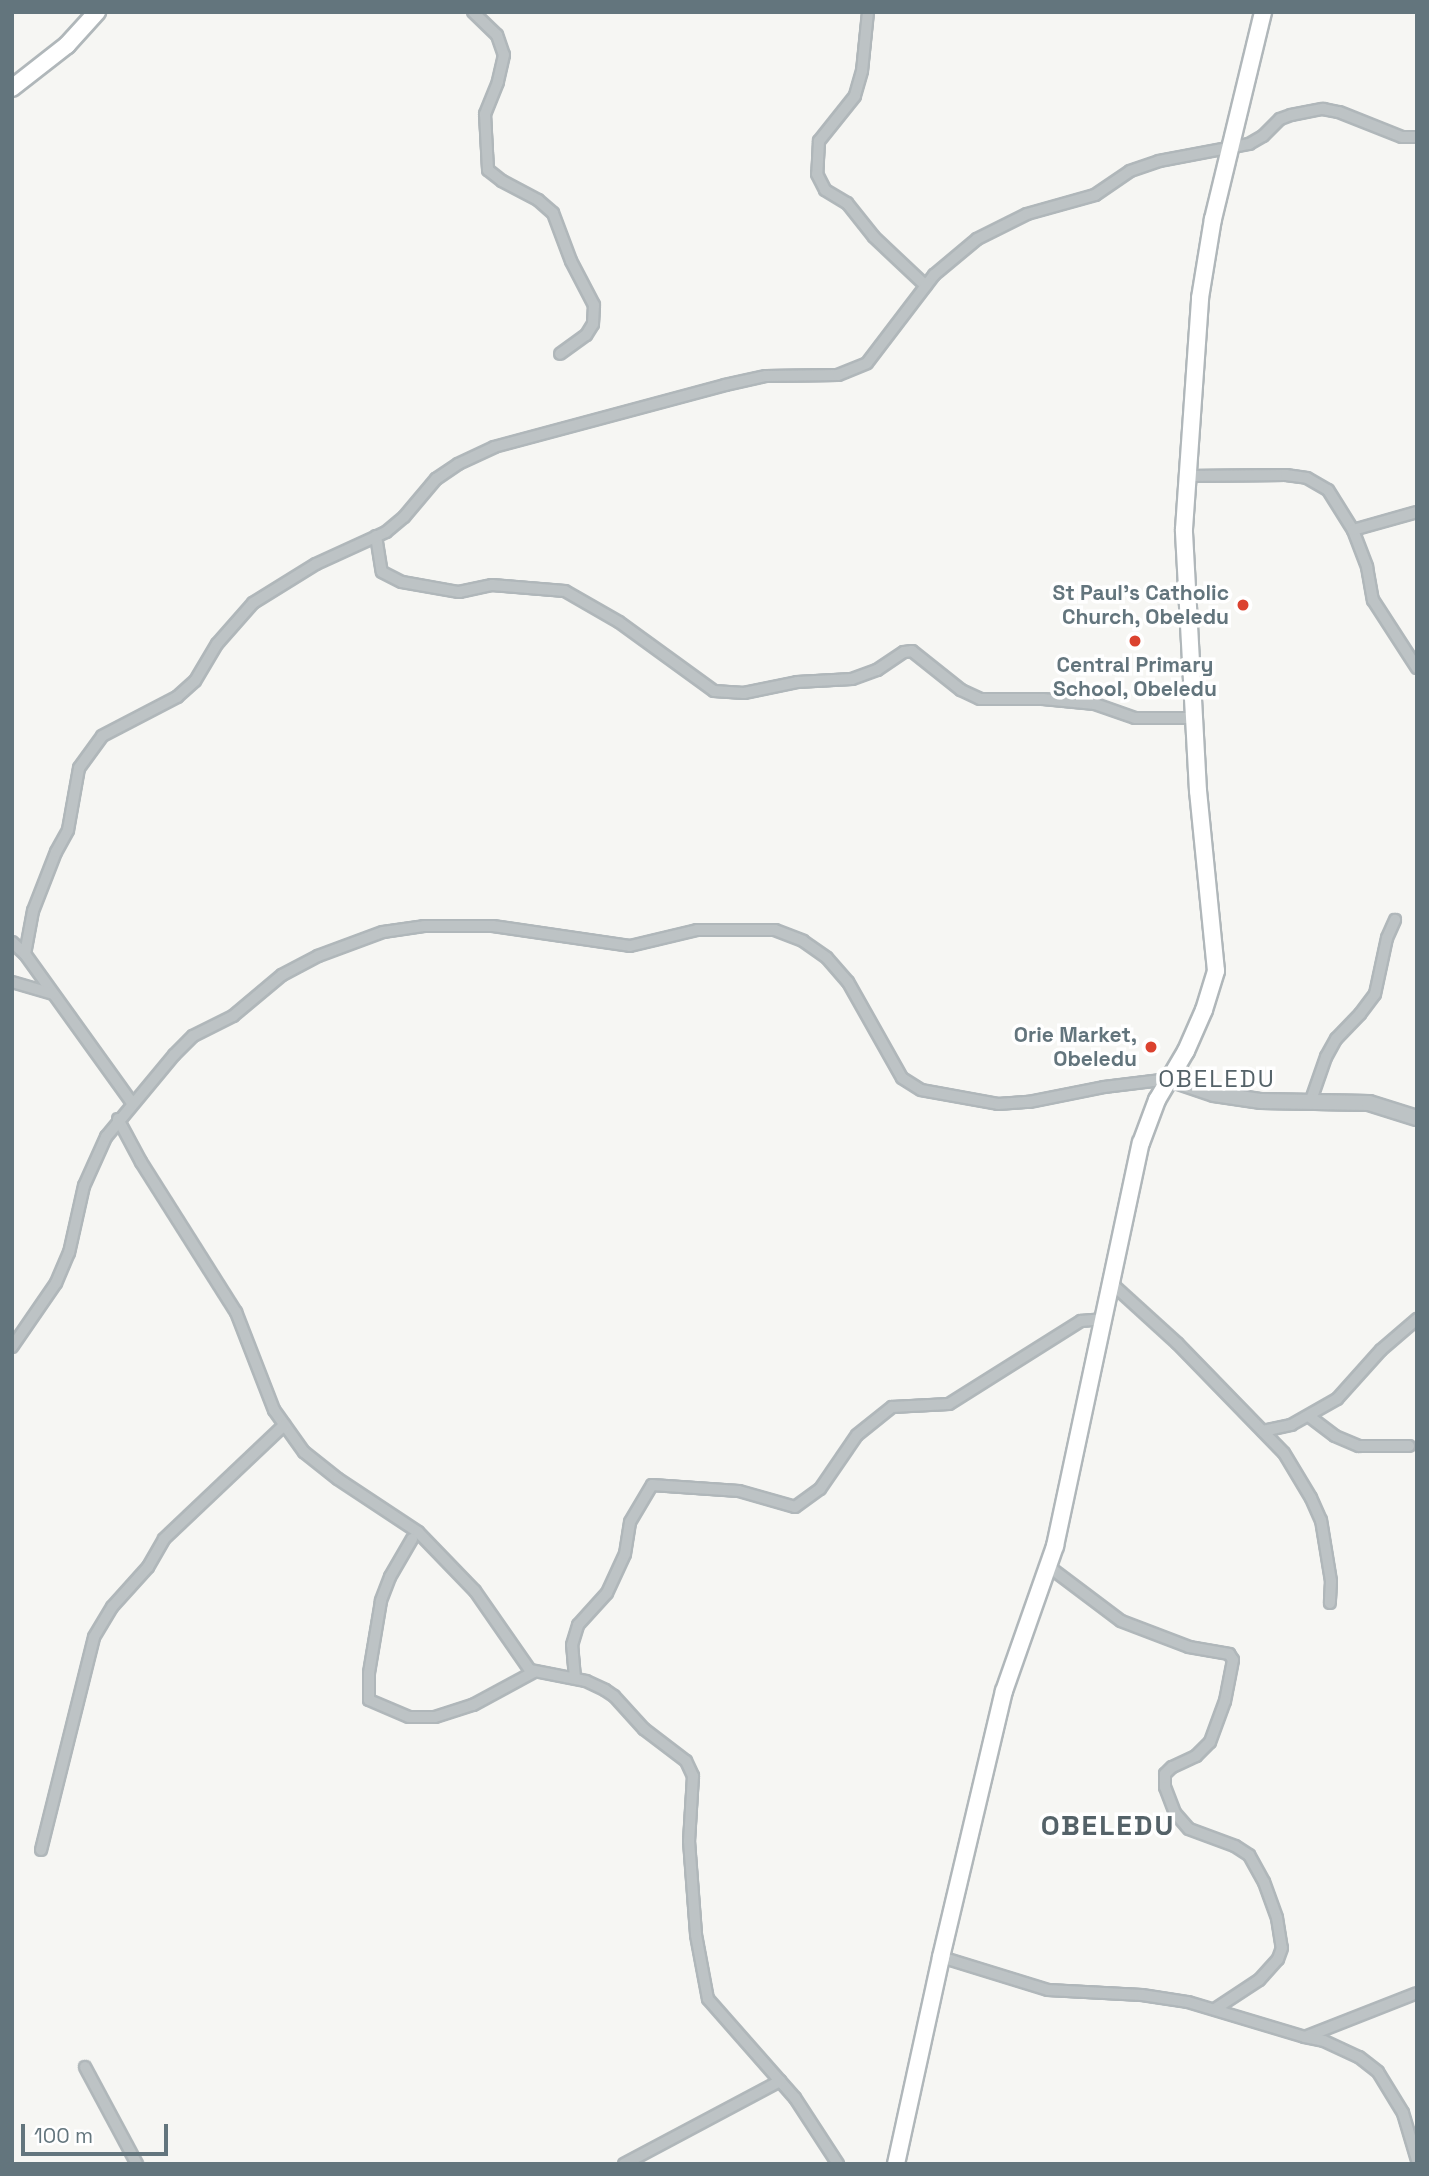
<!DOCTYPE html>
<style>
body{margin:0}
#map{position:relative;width:1429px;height:2176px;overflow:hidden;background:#f6f6f3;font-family:"Space Grotesk",sans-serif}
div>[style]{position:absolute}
.roads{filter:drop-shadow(2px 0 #b0b7ba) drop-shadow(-2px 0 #b0b7ba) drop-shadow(0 2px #b0b7ba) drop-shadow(0 -2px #b0b7ba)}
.minor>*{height:10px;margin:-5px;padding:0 5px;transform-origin:5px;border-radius:5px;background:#bdc3c5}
.tertiary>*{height:14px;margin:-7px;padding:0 7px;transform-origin:7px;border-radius:7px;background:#bdc3c5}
.secondary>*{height:16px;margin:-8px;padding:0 8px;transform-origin:8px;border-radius:8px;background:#fff}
.dots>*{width:19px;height:19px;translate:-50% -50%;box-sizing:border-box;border:4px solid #fff;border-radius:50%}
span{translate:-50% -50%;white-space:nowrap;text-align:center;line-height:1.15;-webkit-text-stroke:7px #fff;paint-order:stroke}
.poi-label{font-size:21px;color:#63757d;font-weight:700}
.right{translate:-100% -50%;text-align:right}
.quarter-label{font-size:24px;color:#546268;letter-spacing:2px}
.district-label{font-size:28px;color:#546268;font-weight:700;letter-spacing:2px}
.frame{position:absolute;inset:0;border:14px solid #63757d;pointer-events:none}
.scale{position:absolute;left:21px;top:2124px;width:147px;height:32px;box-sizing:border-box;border:4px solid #63757d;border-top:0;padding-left:9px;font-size:21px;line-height:24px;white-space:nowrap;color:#63757d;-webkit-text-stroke:5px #fff;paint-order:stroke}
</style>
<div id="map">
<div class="roads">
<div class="minor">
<div style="left:473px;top:12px;width:33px;rotate:44deg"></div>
<div style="left:497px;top:35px;width:21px;rotate:71deg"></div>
<div style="left:504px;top:55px;width:28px;rotate:103deg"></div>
<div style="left:498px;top:82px;width:35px;rotate:112deg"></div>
<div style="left:485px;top:114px;width:56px;rotate:86.9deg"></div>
<div style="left:488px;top:170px;width:18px;rotate:38deg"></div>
<div style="left:502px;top:181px;width:41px;rotate:27.8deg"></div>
<div style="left:538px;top:200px;width:20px;rotate:41deg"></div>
<div style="left:553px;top:213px;width:51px;rotate:69.4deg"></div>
<div style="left:571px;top:261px;width:50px;rotate:62.4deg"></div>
<div style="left:594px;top:305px;width:19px;rotate:93deg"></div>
<div style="left:593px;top:324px;width:13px;rotate:122deg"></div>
<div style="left:586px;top:335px;width:32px;rotate:144deg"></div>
<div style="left:868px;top:12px;width:59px;rotate:95.8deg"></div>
<div style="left:862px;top:71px;width:26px;rotate:106deg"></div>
<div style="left:855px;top:96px;width:58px;rotate:128.7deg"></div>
<div style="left:819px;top:141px;width:33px;rotate:93deg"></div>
<div style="left:817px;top:174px;width:18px;rotate:63deg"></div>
<div style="left:825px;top:190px;width:26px;rotate:31deg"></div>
<div style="left:847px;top:203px;width:43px;rotate:51.5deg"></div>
<div style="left:874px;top:237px;width:71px;rotate:43.3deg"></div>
<div style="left:1187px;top:476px;width:99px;rotate:-0.6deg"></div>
<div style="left:1286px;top:475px;width:21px;rotate:8deg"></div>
<div style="left:1307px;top:478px;width:24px;rotate:30deg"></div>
<div style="left:1328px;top:490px;width:47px;rotate:58deg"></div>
<div style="left:1353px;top:530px;width:40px;rotate:69deg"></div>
<div style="left:1367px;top:567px;width:34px;rotate:80deg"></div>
<div style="left:1373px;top:600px;width:81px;rotate:57.1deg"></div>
<div style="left:1353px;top:530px;width:66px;rotate:-15.7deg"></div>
<div style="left:376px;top:536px;width:36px;rotate:81deg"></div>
<div style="left:382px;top:572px;width:22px;rotate:27deg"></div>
<div style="left:402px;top:582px;width:58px;rotate:10deg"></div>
<div style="left:459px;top:592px;width:34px;rotate:-12deg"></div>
<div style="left:492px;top:585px;width:73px;rotate:4.7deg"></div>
<div style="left:565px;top:591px;width:62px;rotate:29.9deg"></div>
<div style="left:619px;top:622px;width:117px;rotate:36deg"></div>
<div style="left:714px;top:691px;width:30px;rotate:4deg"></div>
<div style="left:744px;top:693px;width:54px;rotate:-11.7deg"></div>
<div style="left:797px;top:682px;width:55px;rotate:-3.1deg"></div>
<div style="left:852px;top:679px;width:27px;rotate:-20deg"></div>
<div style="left:877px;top:670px;width:32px;rotate:-34deg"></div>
<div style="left:904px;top:652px;width:8px;rotate:-7deg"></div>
<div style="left:912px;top:651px;width:63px;rotate:38.5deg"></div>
<div style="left:961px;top:690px;width:21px;rotate:25deg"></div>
<div style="left:980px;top:699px;width:63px"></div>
<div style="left:1043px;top:699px;width:52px;rotate:5.5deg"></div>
<div style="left:1095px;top:704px;width:42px;rotate:19.3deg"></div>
<div style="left:1135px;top:718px;width:58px"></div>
<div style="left:12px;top:942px;width:18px;rotate:43deg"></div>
<div style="left:25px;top:954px;width:183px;rotate:54.3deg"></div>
<div style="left:25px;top:954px;width:44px;rotate:-79.5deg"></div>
<div style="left:33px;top:911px;width:63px;rotate:-68.7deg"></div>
<div style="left:56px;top:852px;width:25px;rotate:-61deg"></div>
<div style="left:68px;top:830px;width:63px;rotate:-79.9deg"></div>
<div style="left:79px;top:768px;width:39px;rotate:-54deg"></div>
<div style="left:102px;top:736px;width:85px;rotate:-27.5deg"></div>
<div style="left:177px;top:697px;width:24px;rotate:-42deg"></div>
<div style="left:195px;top:681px;width:43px;rotate:-59.3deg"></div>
<div style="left:217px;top:644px;width:55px;rotate:-48.7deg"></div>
<div style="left:253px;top:603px;width:74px;rotate:-31.8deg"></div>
<div style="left:316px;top:564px;width:77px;rotate:-24.6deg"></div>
<div style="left:386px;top:532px;width:23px;rotate:-40deg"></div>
<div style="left:404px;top:517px;width:50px;rotate:-49.9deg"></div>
<div style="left:436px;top:479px;width:27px;rotate:-34deg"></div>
<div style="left:458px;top:464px;width:40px;rotate:-25deg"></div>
<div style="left:494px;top:447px;width:239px;rotate:-15deg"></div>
<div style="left:725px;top:385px;width:42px;rotate:-12.4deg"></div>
<div style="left:766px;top:376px;width:72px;rotate:-0.8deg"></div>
<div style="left:838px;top:375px;width:31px;rotate:-22deg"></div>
<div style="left:867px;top:363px;width:111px;rotate:-52.7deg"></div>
<div style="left:934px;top:275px;width:56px;rotate:-39.9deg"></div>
<div style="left:977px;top:239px;width:56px;rotate:-26.6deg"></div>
<div style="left:1027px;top:214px;width:71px;rotate:-15.6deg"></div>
<div style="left:1095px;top:195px;width:42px;rotate:-34.4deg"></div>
<div style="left:1130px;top:171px;width:31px;rotate:-19deg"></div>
<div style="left:1159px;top:161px;width:92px;rotate:-10.7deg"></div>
<div style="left:1249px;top:144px;width:16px;rotate:-30deg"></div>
<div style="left:1263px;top:136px;width:24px;rotate:-45deg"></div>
<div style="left:1280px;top:119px;width:12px;rotate:-20deg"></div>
<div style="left:1291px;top:115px;width:33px;rotate:-11deg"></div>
<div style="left:1323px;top:109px;width:16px;rotate:11deg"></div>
<div style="left:1339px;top:112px;width:68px;rotate:21.6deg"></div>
<div style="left:1402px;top:137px;width:15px"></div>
<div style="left:12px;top:982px;width:43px;rotate:16.3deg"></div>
<div style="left:1311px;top:1100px;width:46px;rotate:-70.8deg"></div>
<div style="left:1326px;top:1057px;width:21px;rotate:-61deg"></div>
<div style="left:1336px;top:1039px;width:35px;rotate:-46deg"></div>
<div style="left:1360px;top:1014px;width:25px;rotate:-53deg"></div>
<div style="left:1375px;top:994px;width:57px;rotate:-77.9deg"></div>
<div style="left:1387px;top:938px;width:20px;rotate:-66deg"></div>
<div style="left:118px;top:1119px;width:49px;rotate:61.9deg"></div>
<div style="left:141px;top:1162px;width:178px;rotate:57.7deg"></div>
<div style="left:236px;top:1312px;width:105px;rotate:68.8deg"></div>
<div style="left:274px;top:1410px;width:52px;rotate:54.5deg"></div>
<div style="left:304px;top:1452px;width:43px;rotate:38.5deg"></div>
<div style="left:338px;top:1479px;width:96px;rotate:33.5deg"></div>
<div style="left:418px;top:1532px;width:82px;rotate:46deg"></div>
<div style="left:475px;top:1591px;width:96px;rotate:55.2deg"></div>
<div style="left:530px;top:1670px;width:57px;rotate:11.1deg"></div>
<div style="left:586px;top:1681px;width:21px;rotate:25deg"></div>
<div style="left:605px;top:1690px;width:11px;rotate:34deg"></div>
<div style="left:614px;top:1696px;width:45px;rotate:47.7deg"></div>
<div style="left:644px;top:1729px;width:53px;rotate:37.3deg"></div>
<div style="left:686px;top:1761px;width:17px;rotate:65deg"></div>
<div style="left:693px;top:1776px;width:65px;rotate:93.5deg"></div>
<div style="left:689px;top:1841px;width:94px;rotate:85.7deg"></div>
<div style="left:696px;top:1935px;width:65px;rotate:79.4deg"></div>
<div style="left:708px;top:1999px;width:132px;rotate:48.7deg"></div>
<div style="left:795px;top:2098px;width:79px;rotate:56.9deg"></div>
<div style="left:1111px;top:1283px;width:89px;rotate:42.3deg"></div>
<div style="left:1177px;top:1343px;width:153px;rotate:45.8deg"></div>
<div style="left:1284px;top:1453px;width:52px;rotate:59deg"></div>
<div style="left:1311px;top:1498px;width:24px;rotate:66deg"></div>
<div style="left:1321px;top:1520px;width:62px;rotate:80.7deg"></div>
<div style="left:1331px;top:1581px;width:22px;rotate:93deg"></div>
<div style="left:12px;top:1347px;width:78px;rotate:-55.5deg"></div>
<div style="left:56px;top:1283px;width:33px;rotate:-67deg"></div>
<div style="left:69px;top:1253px;width:69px;rotate:-77.4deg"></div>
<div style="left:84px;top:1186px;width:54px;rotate:-65.8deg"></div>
<div style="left:106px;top:1137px;width:107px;rotate:-50.3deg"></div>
<div style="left:174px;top:1055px;width:27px;rotate:-45deg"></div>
<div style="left:193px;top:1036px;width:45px;rotate:-26.6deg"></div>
<div style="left:233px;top:1016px;width:64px;rotate:-39.9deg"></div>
<div style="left:282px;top:975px;width:41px;rotate:-27.8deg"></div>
<div style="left:318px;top:956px;width:69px;rotate:-20.3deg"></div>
<div style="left:383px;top:932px;width:41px;rotate:-8.3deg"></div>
<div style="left:424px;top:926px;width:69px"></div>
<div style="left:493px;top:926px;width:138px;rotate:8.3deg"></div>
<div style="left:630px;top:946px;width:69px;rotate:-13.4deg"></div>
<div style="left:697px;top:930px;width:78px"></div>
<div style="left:775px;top:930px;width:30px;rotate:21deg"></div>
<div style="left:803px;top:941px;width:29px;rotate:35deg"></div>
<div style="left:827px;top:958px;width:32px;rotate:49deg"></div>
<div style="left:848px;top:982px;width:110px;rotate:60.6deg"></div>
<div style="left:902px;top:1078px;width:22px;rotate:32deg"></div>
<div style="left:921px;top:1090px;width:78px;rotate:10.3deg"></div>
<div style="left:998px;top:1104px;width:31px;rotate:-4deg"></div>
<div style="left:1029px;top:1102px;width:76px;rotate:-11.3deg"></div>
<div style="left:1104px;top:1087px;width:66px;rotate:-6.9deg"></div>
<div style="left:1310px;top:1417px;width:31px;rotate:37deg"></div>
<div style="left:1335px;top:1436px;width:26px;rotate:23deg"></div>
<div style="left:1359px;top:1446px;width:50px"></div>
<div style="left:1263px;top:1431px;width:29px;rotate:-12deg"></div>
<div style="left:1291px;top:1425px;width:53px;rotate:-29.5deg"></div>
<div style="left:1337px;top:1399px;width:66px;rotate:-48.1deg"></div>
<div style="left:1381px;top:1350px;width:48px;rotate:-40.7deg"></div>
<div style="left:412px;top:1539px;width:44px;rotate:120.1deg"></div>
<div style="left:390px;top:1577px;width:26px;rotate:111deg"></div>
<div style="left:381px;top:1601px;width:73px;rotate:99.5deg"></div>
<div style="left:369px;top:1673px;width:27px;rotate:90deg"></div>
<div style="left:369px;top:1700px;width:43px;rotate:23deg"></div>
<div style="left:409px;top:1717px;width:26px"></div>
<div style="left:435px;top:1717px;width:40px;rotate:-18deg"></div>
<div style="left:473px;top:1705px;width:69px;rotate:-28.4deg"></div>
<div style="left:1048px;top:1566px;width:91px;rotate:37deg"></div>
<div style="left:1121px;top:1621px;width:73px;rotate:20.9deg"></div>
<div style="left:1189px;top:1647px;width:41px;rotate:9.9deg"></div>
<div style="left:1229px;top:1654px;width:7px;rotate:56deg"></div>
<div style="left:1233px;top:1660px;width:42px;rotate:101deg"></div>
<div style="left:1225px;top:1701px;width:44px;rotate:110.1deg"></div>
<div style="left:1210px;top:1742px;width:20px;rotate:135deg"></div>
<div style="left:1196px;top:1756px;width:26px;rotate:155deg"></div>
<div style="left:1172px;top:1767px;width:10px;rotate:135deg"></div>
<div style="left:1165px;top:1774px;width:13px;rotate:90deg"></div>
<div style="left:1165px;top:1787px;width:28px;rotate:69deg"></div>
<div style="left:1175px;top:1813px;width:21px;rotate:49deg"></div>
<div style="left:1189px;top:1829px;width:49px;rotate:20.3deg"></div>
<div style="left:1235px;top:1846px;width:17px;rotate:33deg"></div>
<div style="left:1249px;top:1855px;width:31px;rotate:61deg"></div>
<div style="left:1264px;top:1882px;width:38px;rotate:70deg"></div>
<div style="left:1277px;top:1918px;width:30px;rotate:81deg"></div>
<div style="left:1282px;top:1948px;width:12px;rotate:110deg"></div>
<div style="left:1278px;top:1959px;width:28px;rotate:132deg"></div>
<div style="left:1259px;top:1980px;width:53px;rotate:146.6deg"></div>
<div style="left:575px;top:1678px;width:33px;rotate:-95deg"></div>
<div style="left:572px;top:1645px;width:21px;rotate:-73deg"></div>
<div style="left:578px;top:1625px;width:43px;rotate:-47.8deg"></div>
<div style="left:607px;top:1593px;width:43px;rotate:-65.2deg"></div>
<div style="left:625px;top:1554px;width:32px;rotate:-81deg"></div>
<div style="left:630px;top:1522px;width:43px;rotate:-59.3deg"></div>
<div style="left:652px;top:1485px;width:87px;rotate:3.9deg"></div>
<div style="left:739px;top:1491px;width:58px;rotate:15.9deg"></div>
<div style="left:795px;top:1507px;width:31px;rotate:-36deg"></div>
<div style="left:820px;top:1489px;width:65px;rotate:-55.6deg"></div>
<div style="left:857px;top:1435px;width:45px;rotate:-38.7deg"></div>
<div style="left:892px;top:1407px;width:57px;rotate:-3deg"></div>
<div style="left:949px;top:1404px;width:156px;rotate:-32.2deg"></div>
<div style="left:1081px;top:1321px;width:23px;rotate:-5deg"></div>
<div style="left:41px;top:1850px;width:219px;rotate:-76deg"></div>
<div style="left:94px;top:1637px;width:35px;rotate:-59deg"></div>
<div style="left:112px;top:1607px;width:54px;rotate:-48deg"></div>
<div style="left:148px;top:1567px;width:32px;rotate:-60deg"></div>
<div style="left:164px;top:1539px;width:166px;rotate:-43.5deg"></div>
<div style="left:941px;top:1957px;width:112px;rotate:17.1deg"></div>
<div style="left:1048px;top:1990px;width:94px;rotate:3deg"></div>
<div style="left:1142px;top:1995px;width:47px;rotate:8.7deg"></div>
<div style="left:1188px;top:2002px;width:122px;rotate:16.7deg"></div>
<div style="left:1305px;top:2037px;width:120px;rotate:-21.4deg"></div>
<div style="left:1305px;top:2037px;width:19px;rotate:12deg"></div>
<div style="left:1324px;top:2041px;width:38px;rotate:25deg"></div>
<div style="left:1359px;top:2057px;width:24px;rotate:38deg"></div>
<div style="left:1378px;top:2072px;width:48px;rotate:58.6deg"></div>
<div style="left:1403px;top:2113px;width:49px;rotate:73.4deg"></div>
<div style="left:85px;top:2067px;width:110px;rotate:61.8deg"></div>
<div style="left:624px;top:2164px;width:177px;rotate:-28deg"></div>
</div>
<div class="tertiary">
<div style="left:1170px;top:1079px;width:46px;rotate:18.8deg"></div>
<div style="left:1214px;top:1094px;width:48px;rotate:8.5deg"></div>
<div style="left:1261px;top:1101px;width:108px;rotate:1.1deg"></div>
<div style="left:1369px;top:1103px;width:50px;rotate:17.4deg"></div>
</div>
<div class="secondary">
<div style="left:12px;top:88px;width:70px;rotate:-38deg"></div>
<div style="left:67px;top:45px;width:45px;rotate:-47.7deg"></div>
<div style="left:896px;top:2164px;width:212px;rotate:-77.7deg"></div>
<div style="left:941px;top:1957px;width:273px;rotate:-76.7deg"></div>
<div style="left:1004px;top:1691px;width:154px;rotate:-70.6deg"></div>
<div style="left:1055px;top:1546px;width:412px;rotate:-78deg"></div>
<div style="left:1141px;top:1143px;width:46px;rotate:-69.6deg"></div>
<div style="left:1157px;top:1100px;width:57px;rotate:-59.4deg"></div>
<div style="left:1186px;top:1051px;width:45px;rotate:-66.3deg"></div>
<div style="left:1204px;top:1010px;width:41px;rotate:-72.9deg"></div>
<div style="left:1216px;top:971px;width:181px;rotate:-95.7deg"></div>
<div style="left:1198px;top:791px;width:262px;rotate:-93.1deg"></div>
<div style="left:1184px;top:529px;width:232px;rotate:-86deg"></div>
<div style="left:1200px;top:298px;width:80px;rotate:-80.7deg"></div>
<div style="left:1213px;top:219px;width:213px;rotate:-76.4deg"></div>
</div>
</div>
<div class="dots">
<div style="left:1243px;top:605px;background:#db422f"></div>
<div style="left:1135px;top:641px;background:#db422f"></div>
<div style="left:1151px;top:1047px;background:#db422f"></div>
</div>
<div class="poi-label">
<span class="right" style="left:1229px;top:605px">St Paul's Catholic<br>Church, Obeledu</span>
<span style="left:1135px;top:677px">Central Primary<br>School, Obeledu</span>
<span class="right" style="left:1137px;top:1047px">Orie Market,<br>Obeledu</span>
</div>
<div class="quarter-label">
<span style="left:1217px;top:1079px">OBELEDU</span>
</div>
<div class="district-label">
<span style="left:1108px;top:1825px">OBELEDU</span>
</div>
<div class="frame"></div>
<div class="scale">100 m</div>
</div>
